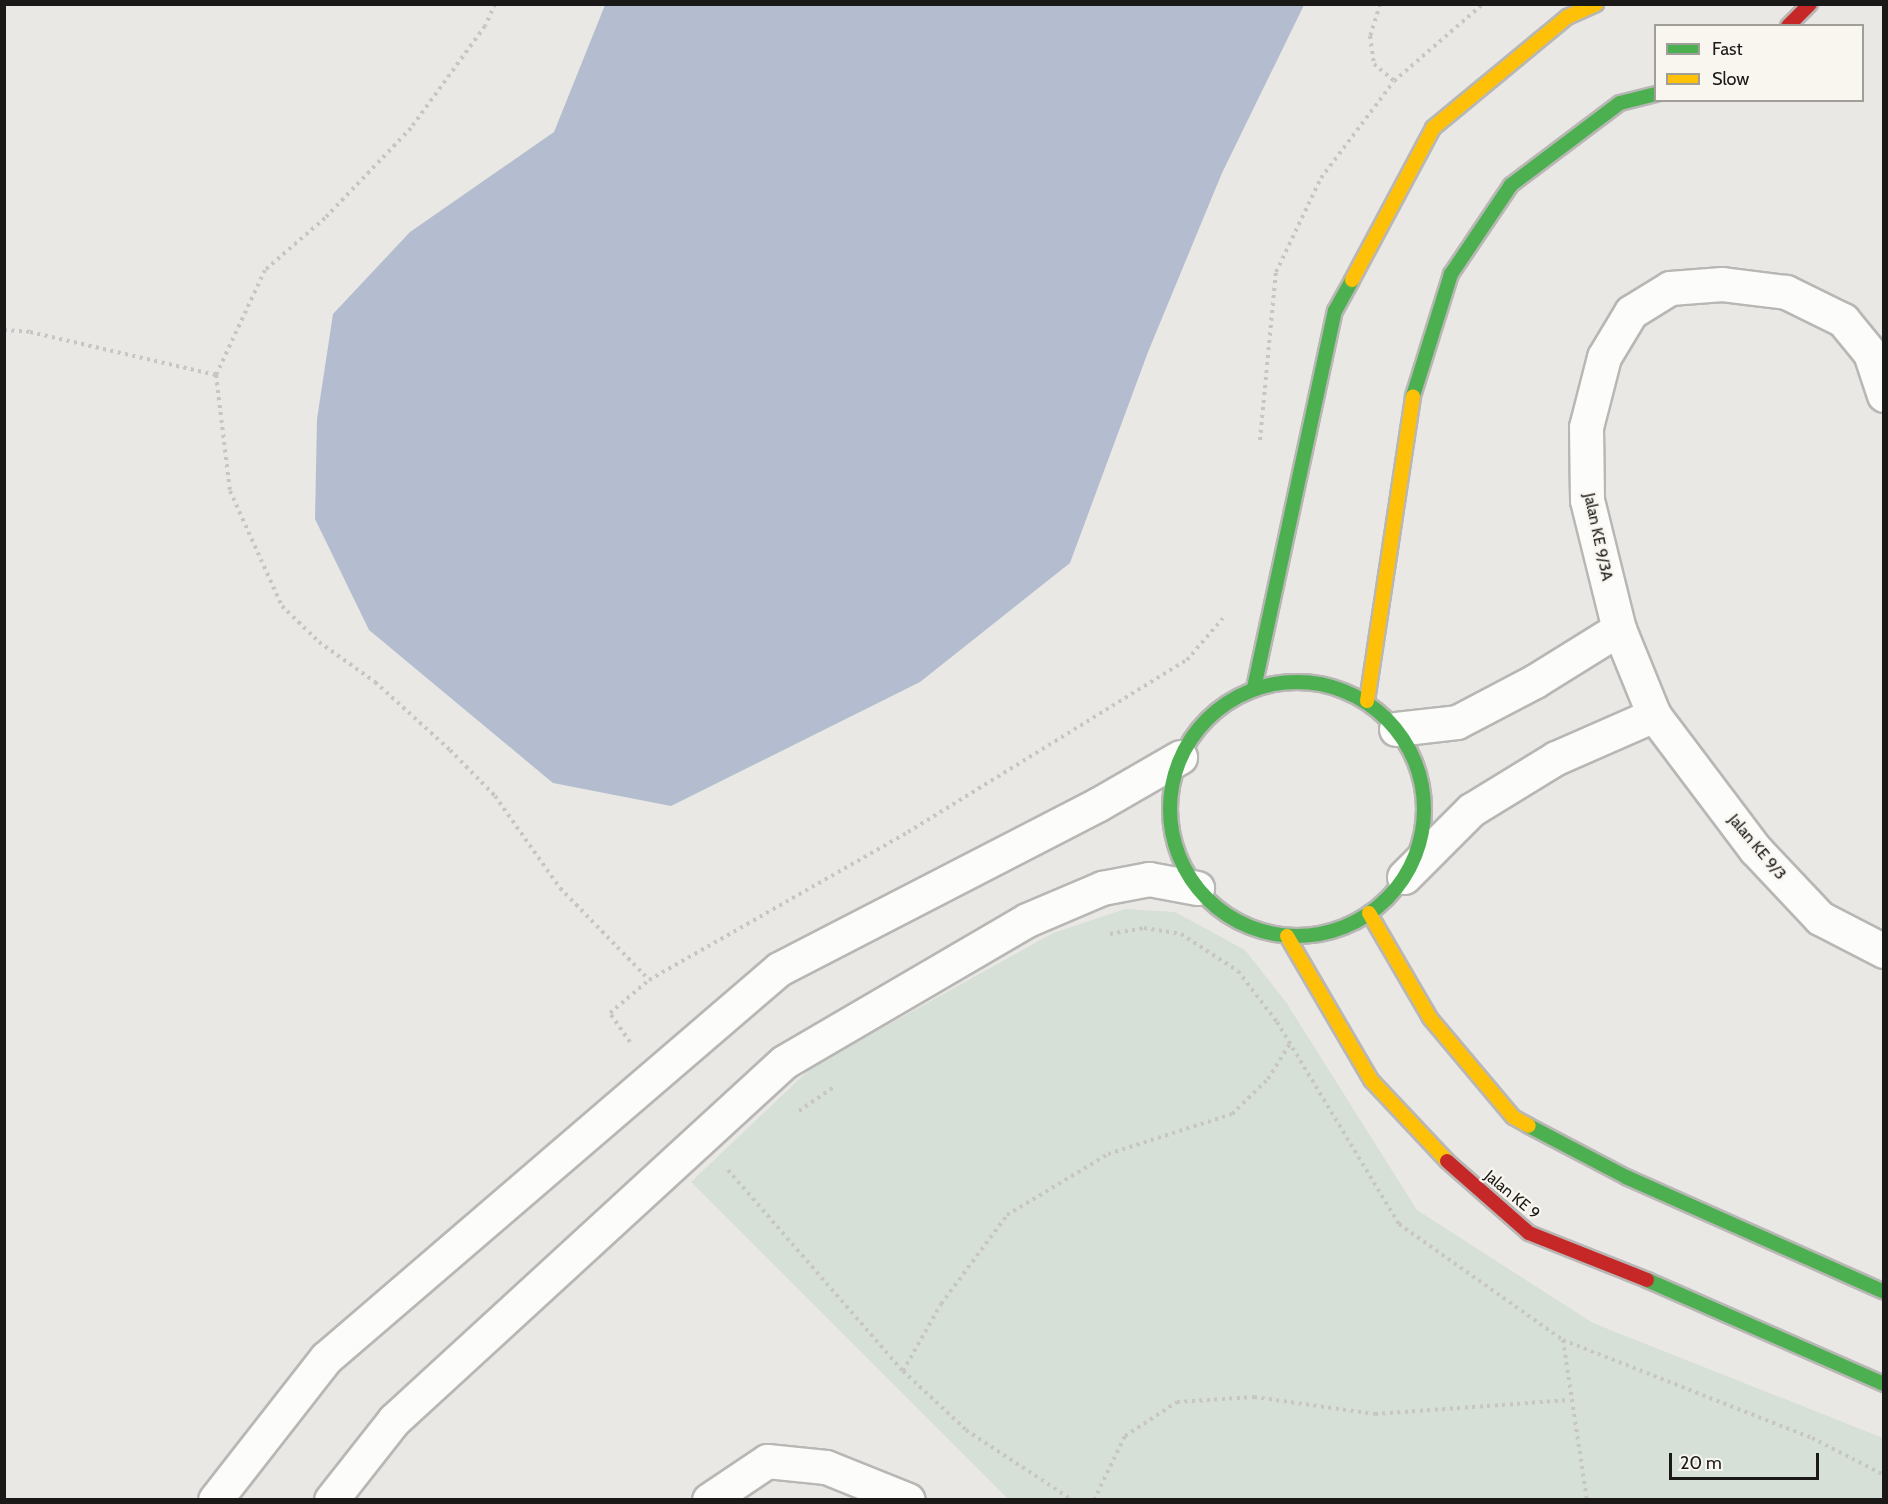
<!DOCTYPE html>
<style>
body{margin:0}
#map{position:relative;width:1888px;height:1504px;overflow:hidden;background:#eae8e5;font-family:Cabin,sans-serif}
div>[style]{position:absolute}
.green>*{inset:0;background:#d7e0d7}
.water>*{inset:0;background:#b3bdcf}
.path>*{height:4px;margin-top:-2px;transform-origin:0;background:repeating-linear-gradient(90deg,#c7c6c5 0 3px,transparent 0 7.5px)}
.roads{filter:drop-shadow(2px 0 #b8b7b5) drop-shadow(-2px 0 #b8b7b5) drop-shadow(0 2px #b8b7b5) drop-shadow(0 -2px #b8b7b5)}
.street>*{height:33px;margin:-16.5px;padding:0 16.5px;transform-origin:16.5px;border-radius:16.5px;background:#fcfcfb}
.fast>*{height:14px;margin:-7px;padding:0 7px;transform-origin:7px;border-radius:7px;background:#4caf50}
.fast>.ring{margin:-7px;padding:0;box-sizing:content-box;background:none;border:14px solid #4caf50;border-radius:50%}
.slow>*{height:14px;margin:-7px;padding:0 7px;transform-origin:7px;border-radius:7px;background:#ffc107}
.jam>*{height:14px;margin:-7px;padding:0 7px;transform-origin:7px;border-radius:7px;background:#c62828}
span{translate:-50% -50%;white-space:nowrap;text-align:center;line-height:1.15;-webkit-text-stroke:4.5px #f9f6f0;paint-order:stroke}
.street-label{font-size:16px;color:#1a1917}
.frame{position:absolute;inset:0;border:6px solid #1a1917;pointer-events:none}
.legend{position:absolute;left:1654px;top:24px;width:210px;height:78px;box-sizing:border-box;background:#f9f6f0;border:2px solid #a09e99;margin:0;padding:8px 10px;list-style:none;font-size:18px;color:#1a1917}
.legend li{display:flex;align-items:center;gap:12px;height:30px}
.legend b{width:30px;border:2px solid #a09e99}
.scale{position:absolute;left:1669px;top:1453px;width:150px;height:27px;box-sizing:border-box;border:3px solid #1a1917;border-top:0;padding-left:8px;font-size:18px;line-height:21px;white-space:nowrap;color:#1a1917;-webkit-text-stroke:4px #f9f6f0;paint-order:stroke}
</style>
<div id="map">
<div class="green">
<div style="clip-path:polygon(1125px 909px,1175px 912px,1245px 950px,1286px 1002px,1417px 1210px,1593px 1323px,1883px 1438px,1883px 1499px,1008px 1499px,691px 1182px,812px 1067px,1053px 933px)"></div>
</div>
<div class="water">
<div style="clip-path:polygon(605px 5px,1304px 5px,1222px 173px,1148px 352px,1070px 563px,920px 682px,671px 806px,553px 783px,369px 630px,315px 519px,317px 419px,333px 314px,410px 232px,554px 132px)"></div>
</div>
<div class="path">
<div style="left:495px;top:4px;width:24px;rotate:114deg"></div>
<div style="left:485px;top:26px;width:126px;rotate:126deg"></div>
<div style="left:411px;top:128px;width:124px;rotate:133.7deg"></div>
<div style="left:325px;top:218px;width:79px;rotate:139.1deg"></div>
<div style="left:265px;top:270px;width:116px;rotate:115deg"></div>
<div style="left:216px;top:375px;width:117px;rotate:83.1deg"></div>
<div style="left:230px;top:491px;width:126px;rotate:65.7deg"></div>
<div style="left:282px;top:606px;width:52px;rotate:44.2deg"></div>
<div style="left:319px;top:642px;width:69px;rotate:35.5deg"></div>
<div style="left:375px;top:682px;width:101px;rotate:42.2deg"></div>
<div style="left:450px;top:750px;width:64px;rotate:45.6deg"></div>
<div style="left:495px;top:796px;width:113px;rotate:54.8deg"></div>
<div style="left:560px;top:888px;width:128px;rotate:45.9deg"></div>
<div style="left:1380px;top:4px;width:34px;rotate:107deg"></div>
<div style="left:1370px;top:36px;width:28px;rotate:82deg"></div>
<div style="left:1374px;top:64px;width:26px;rotate:40deg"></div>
<div style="left:4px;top:330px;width:26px;rotate:4deg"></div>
<div style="left:30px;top:332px;width:191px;rotate:13deg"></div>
<div style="left:1260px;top:440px;width:169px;rotate:-84.6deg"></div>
<div style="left:1276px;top:272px;width:104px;rotate:-64.4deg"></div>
<div style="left:1321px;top:178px;width:121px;rotate:-53deg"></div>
<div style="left:1394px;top:81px;width:118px;rotate:-40.9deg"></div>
<div style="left:1110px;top:934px;width:35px;rotate:-10deg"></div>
<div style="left:1144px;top:928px;width:37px;rotate:9deg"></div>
<div style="left:1181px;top:934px;width:68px;rotate:33deg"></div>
<div style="left:1238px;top:971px;width:64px;rotate:52.6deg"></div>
<div style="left:1277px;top:1022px;width:236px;rotate:58.9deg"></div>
<div style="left:1399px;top:1224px;width:201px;rotate:35.3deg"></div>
<div style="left:1563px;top:1340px;width:268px;rotate:21.5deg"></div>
<div style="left:1812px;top:1438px;width:81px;rotate:27.2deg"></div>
<div style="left:630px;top:1042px;width:35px;rotate:-125deg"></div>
<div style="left:610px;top:1013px;width:51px;rotate:-40.2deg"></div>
<div style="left:649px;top:980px;width:298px;rotate:-29.7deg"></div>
<div style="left:908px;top:832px;width:328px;rotate:-31.7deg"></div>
<div style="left:1187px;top:660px;width:55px;rotate:-49.4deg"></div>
<div style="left:799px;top:1111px;width:44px;rotate:-34.8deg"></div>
<div style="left:728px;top:1170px;width:267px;rotate:49deg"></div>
<div style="left:903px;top:1371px;width:86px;rotate:43.1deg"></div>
<div style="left:966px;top:1430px;width:127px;rotate:33.4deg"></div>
<div style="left:1563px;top:1340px;width:162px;rotate:81.5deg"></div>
<div style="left:903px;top:1371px;width:77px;rotate:-60.4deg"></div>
<div style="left:941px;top:1304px;width:111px;rotate:-53.4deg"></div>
<div style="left:1007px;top:1215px;width:118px;rotate:-31.1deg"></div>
<div style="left:1108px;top:1154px;width:130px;rotate:-17.9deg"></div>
<div style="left:1232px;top:1114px;width:50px;rotate:-44.2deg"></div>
<div style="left:1268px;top:1079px;width:44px;rotate:-58.1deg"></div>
<div style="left:1094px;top:1500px;width:71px;rotate:-64.2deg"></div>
<div style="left:1125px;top:1436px;width:62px;rotate:-33.2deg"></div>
<div style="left:1177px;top:1402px;width:77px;rotate:-3.7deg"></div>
<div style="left:1254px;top:1397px;width:122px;rotate:8deg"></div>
<div style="left:1375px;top:1414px;width:195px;rotate:-4.1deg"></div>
</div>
<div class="roads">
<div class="street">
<div style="left:1884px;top:395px;width:44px;rotate:-108.4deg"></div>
<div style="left:1870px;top:353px;width:43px;rotate:-129.3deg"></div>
<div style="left:1843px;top:320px;width:64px;rotate:-153.8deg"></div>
<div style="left:1786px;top:292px;width:64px;rotate:-172.9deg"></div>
<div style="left:1722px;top:284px;width:52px;rotate:175.6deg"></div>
<div style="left:1670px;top:288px;width:46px;rotate:148.4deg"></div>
<div style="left:1631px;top:312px;width:52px;rotate:121deg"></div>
<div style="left:1604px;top:357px;width:72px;rotate:104.4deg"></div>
<div style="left:1586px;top:427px;width:73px;rotate:89.2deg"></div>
<div style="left:1587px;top:500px;width:133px;rotate:76.1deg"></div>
<div style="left:1619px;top:629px;width:93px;rotate:67.9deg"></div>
<div style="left:1654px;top:715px;width:168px;rotate:53deg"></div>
<div style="left:1755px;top:849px;width:95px;rotate:46.7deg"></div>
<div style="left:1820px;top:918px;width:72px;rotate:27.3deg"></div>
<div style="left:1396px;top:729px;width:61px;rotate:-6.5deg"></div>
<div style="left:1457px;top:722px;width:88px;rotate:-27.7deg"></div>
<div style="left:1535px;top:681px;width:99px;rotate:-31.8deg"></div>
<div style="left:1404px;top:877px;width:95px;rotate:-45deg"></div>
<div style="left:1471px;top:810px;width:100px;rotate:-31.5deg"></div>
<div style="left:1556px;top:758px;width:107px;rotate:-23.7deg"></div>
<div style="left:215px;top:1500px;width:180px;rotate:-52deg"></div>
<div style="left:326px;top:1358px;width:597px;rotate:-40.65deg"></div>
<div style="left:779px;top:969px;width:358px;rotate:-27.3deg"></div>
<div style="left:1097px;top:805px;width:96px;rotate:-30deg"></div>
<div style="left:331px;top:1500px;width:102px;rotate:-51.8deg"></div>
<div style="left:394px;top:1420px;width:529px;rotate:-42.55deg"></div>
<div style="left:784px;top:1062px;width:281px;rotate:-30.3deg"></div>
<div style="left:1027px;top:920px;width:82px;rotate:-23.1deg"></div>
<div style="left:1102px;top:888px;width:48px;rotate:-10.8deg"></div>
<div style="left:1149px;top:879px;width:49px;rotate:10.6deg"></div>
<div style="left:709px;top:1500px;width:70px;rotate:-33.9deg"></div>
<div style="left:767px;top:1461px;width:59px;rotate:5.8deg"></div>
<div style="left:826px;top:1467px;width:88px;rotate:21.9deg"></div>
</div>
<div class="fast">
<div style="left:1413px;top:396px;width:128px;rotate:-72.7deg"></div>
<div style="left:1451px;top:274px;width:107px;rotate:-56deg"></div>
<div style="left:1511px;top:185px;width:136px;rotate:-37deg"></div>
<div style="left:1620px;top:103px;width:37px;rotate:-14deg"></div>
<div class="ring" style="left:1170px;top:682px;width:240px;height:240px"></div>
<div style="left:1254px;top:688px;width:386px;rotate:-77.9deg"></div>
<div style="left:1335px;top:311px;width:35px;rotate:-61deg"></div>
<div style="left:1529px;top:1126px;width:110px;rotate:27.7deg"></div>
<div style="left:1626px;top:1177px;width:282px;rotate:24deg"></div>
<div style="left:1647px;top:1280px;width:259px;rotate:23.7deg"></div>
</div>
<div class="slow">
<div style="left:1352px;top:280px;width:172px;rotate:-61.9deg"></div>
<div style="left:1433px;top:128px;width:174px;rotate:-39.6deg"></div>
<div style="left:1567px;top:17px;width:32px;rotate:-24deg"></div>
<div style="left:1367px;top:701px;width:308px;rotate:-81.4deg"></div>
<div style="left:1369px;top:913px;width:121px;rotate:59.8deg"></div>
<div style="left:1430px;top:1018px;width:129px;rotate:50deg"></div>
<div style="left:1513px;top:1117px;width:18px;rotate:29deg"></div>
<div style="left:1287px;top:936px;width:167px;rotate:59.7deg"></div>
<div style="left:1371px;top:1080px;width:111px;rotate:46.8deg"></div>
</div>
<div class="jam">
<div style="left:1788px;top:26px;width:31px;rotate:-45deg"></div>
<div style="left:1447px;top:1161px;width:109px;rotate:41.3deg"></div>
<div style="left:1529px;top:1233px;width:127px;rotate:21.7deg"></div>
</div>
</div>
<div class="street-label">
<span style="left:1598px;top:537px;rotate:78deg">Jalan KE 9/3A</span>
<span style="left:1757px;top:847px;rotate:50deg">Jalan KE 9/3</span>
<span style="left:1512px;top:1195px;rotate:40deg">Jalan KE 9</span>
</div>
<div class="frame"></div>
<ul class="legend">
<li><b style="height:8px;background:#4caf50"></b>Fast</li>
<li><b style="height:8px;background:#ffc107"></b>Slow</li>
</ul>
<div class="scale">20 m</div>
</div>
